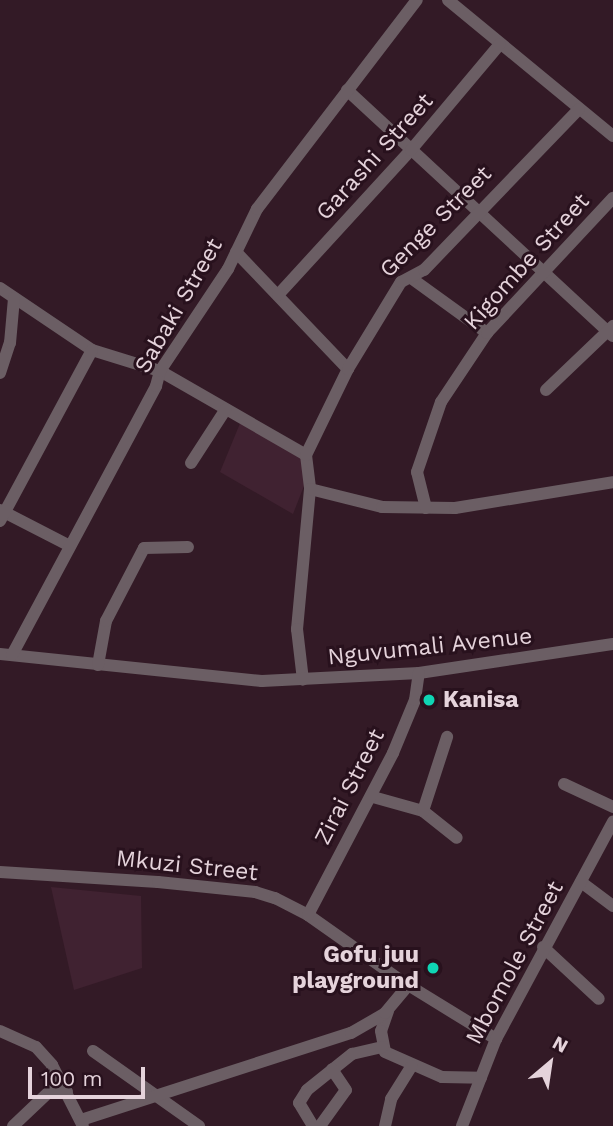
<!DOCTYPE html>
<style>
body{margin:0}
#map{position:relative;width:613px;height:1126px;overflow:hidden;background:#331a26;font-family:"Work Sans",sans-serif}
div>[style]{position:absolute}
.built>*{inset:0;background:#402231}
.minor>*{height:12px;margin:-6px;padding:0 6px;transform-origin:6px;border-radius:6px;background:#6b5e64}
.dots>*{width:19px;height:19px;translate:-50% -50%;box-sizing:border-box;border:4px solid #28111d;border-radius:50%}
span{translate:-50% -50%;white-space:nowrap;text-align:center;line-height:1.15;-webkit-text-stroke:6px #28111d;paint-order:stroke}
.street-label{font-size:23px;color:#e5d3db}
.poi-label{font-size:23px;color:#e5d3db;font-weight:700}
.left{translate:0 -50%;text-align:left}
.right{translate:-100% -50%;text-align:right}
.north{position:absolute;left:515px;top:1028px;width:70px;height:70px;-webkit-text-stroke:5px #28111d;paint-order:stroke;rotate:29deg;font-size:19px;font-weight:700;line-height:28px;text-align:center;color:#e5d3db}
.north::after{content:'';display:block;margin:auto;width:24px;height:32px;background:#e5d3db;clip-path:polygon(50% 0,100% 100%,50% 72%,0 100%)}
.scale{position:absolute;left:28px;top:1067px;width:117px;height:32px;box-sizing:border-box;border:4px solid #e5d3db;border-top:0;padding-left:9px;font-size:21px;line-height:24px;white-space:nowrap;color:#e5d3db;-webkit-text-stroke:5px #28111d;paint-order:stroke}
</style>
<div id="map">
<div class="built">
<div style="clip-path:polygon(241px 421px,303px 458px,309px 473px,293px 514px,220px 472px)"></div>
<div style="clip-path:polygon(51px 887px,141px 896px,142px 968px,74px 990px)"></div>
</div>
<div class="minor">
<div style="left:448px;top:0;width:214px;rotate:39.5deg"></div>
<div style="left:347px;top:90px;width:362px;rotate:42.8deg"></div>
<div style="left:236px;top:252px;width:162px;rotate:46.3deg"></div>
<div style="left:411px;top:278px;width:94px;rotate:35.9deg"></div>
<div style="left:0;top:288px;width:111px;rotate:34deg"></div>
<div style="left:92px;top:350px;width:71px;rotate:17.2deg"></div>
<div style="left:160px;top:371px;width:168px;rotate:29.9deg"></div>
<div style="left:306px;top:455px;width:34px;rotate:83deg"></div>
<div style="left:310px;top:489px;width:141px;rotate:95.3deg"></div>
<div style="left:297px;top:629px;width:51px;rotate:83.3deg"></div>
<div style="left:278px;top:295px;width:197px;rotate:-47.5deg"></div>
<div style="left:411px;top:150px;width:138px;rotate:-50deg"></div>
<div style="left:0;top:373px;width:32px;rotate:-72deg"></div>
<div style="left:10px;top:343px;width:45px;rotate:-84.9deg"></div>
<div style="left:546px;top:390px;width:93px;rotate:-43.7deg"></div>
<div style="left:306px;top:455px;width:96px;rotate:-64deg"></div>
<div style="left:348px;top:369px;width:102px;rotate:-58.7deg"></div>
<div style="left:401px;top:282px;width:26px;rotate:-28deg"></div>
<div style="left:424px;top:270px;width:223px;rotate:-46.1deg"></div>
<div style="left:191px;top:463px;width:64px;rotate:-57.1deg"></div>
<div style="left:310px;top:489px;width:74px;rotate:14deg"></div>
<div style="left:382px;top:507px;width:73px;rotate:0.8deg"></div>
<div style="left:455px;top:508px;width:160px;rotate:-9.3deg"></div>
<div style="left:426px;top:508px;width:37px;rotate:-104deg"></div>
<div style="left:417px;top:472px;width:74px;rotate:-71.1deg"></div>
<div style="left:441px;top:402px;width:83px;rotate:-56.3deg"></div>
<div style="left:487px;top:333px;width:185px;rotate:-47deg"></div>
<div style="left:0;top:510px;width:76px;rotate:27.2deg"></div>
<div style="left:0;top:521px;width:194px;rotate:-61.7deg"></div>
<div style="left:0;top:654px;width:263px;rotate:5.9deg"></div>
<div style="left:262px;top:681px;width:157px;rotate:-2.9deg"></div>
<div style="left:419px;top:673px;width:196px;rotate:-8.5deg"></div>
<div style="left:12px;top:655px;width:305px;rotate:-61.8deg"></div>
<div style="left:156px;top:386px;width:16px;rotate:-75deg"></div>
<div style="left:160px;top:371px;width:123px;rotate:-56.3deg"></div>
<div style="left:228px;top:269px;width:67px;rotate:-64.2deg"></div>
<div style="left:257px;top:209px;width:263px;rotate:-52.6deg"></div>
<div style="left:98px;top:665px;width:45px;rotate:-79.7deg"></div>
<div style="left:106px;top:621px;width:82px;rotate:-62.5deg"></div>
<div style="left:144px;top:548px;width:44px;rotate:-1.3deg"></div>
<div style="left:564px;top:784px;width:54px;rotate:25.1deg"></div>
<div style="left:373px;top:797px;width:52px;rotate:15.6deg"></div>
<div style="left:423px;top:811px;width:43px;rotate:38.5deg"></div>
<div style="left:423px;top:811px;width:78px;rotate:-72deg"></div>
<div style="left:0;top:872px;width:158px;rotate:3.6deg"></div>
<div style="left:158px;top:882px;width:98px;rotate:5.9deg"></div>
<div style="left:255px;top:892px;width:21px;rotate:17deg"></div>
<div style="left:275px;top:898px;width:37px;rotate:27deg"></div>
<div style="left:308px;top:915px;width:113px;rotate:35.2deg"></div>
<div style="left:400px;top:980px;width:113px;rotate:31.6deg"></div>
<div style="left:581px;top:882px;width:40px;rotate:37deg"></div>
<div style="left:308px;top:915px;width:183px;rotate:-62.3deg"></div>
<div style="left:393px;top:753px;width:57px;rotate:-67.5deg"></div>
<div style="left:415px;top:700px;width:27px;rotate:-82deg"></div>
<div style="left:543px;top:947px;width:76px;rotate:42.9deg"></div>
<div style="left:388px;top:1011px;width:21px;rotate:109deg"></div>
<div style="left:381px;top:1031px;width:21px;rotate:79deg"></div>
<div style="left:385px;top:1052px;width:62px;rotate:23.7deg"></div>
<div style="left:442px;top:1077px;width:39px;rotate:1deg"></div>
<div style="left:0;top:1031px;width:39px;rotate:24deg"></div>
<div style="left:36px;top:1047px;width:24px;rotate:48deg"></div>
<div style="left:52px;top:1065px;width:68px;rotate:63.1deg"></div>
<div style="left:93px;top:1051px;width:130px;rotate:35.3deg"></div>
<div style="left:81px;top:1120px;width:284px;rotate:-17.9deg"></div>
<div style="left:351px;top:1033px;width:39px;rotate:-30deg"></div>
<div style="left:385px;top:1013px;width:35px;rotate:-50deg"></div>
<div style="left:13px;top:1126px;width:51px;rotate:-43.4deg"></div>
<div style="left:50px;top:1091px;width:17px;rotate:3deg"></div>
<div style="left:313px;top:1126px;width:27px;rotate:-121deg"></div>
<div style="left:299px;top:1103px;width:15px;rotate:-58deg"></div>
<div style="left:307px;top:1090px;width:58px;rotate:-38.7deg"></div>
<div style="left:352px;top:1054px;width:31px;rotate:-13deg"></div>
<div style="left:320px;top:1126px;width:44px;rotate:-54.2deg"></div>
<div style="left:346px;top:1090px;width:25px;rotate:-124deg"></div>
<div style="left:385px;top:1126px;width:28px;rotate:-77deg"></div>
<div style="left:391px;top:1099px;width:39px;rotate:-58deg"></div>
<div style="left:462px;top:1126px;width:93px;rotate:-68.7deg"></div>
<div style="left:496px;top:1039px;width:247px;rotate:-61.7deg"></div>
</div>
<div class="dots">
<div style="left:429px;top:700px;background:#0fd5b4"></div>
<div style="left:433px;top:968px;background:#0fd5b4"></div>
</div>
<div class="street-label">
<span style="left:375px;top:157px;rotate:-48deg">Garashi Street</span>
<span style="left:436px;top:222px;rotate:-45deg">Genge Street</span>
<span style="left:527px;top:262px;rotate:-48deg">Kigombe Street</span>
<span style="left:179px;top:306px;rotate:-60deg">Sabaki Street</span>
<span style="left:430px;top:647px;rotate:-6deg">Nguvumali Avenue</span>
<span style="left:350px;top:787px;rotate:-63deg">Zirai Street</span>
<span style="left:187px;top:866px;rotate:6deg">Mkuzi Street</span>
<span style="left:515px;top:963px;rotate:-62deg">Mbomole Street</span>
</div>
<div class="poi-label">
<span class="left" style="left:443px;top:700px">Kanisa</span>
<span class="right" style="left:419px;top:968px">Gofu juu<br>playground</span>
</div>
<div class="north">N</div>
<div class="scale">100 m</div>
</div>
